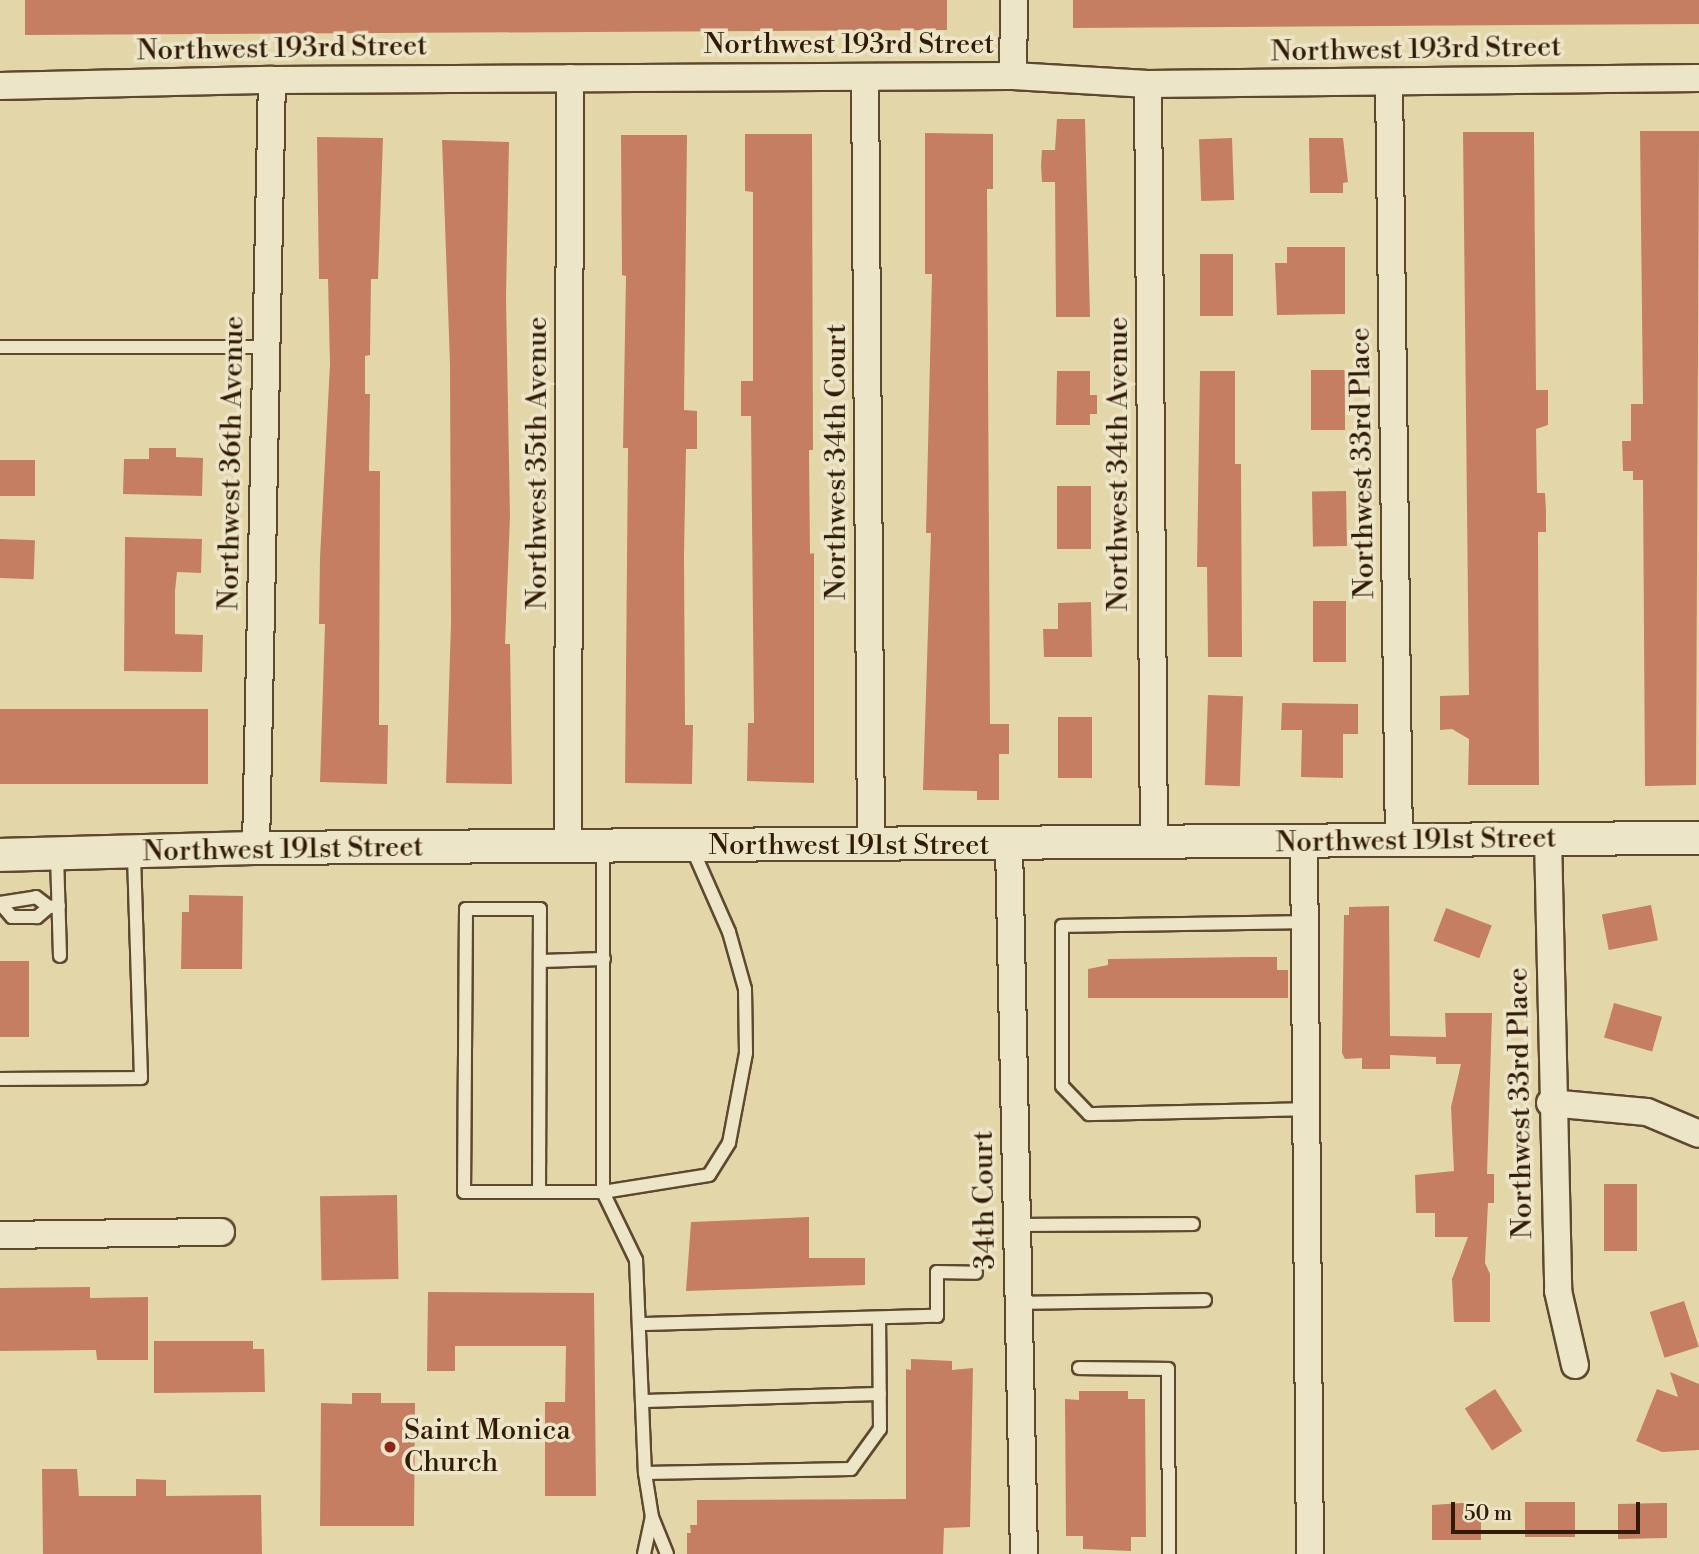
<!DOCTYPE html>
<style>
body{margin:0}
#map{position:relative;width:1699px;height:1554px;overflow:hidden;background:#e3d7aa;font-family:"Libre Bodoni",serif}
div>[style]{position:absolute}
.building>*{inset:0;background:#c67e62;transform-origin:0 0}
.roads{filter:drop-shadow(2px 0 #5e492f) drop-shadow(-2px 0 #5e492f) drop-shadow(0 2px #5e492f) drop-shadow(0 -2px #5e492f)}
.service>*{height:12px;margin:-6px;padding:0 6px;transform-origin:6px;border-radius:6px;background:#ede5c8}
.minor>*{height:26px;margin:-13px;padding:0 13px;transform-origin:13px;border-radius:13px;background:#ede5c8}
.tertiary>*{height:32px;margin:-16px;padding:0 16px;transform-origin:16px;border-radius:16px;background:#ede5c8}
.dots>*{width:19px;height:19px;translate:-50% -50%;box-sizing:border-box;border:4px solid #ede5c8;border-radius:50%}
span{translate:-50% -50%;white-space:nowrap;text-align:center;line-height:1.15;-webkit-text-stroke:7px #ede5c8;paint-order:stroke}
.street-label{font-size:28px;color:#311a06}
.poi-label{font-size:28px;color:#311a06}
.left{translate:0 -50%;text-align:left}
.scale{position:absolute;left:1451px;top:1502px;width:189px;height:32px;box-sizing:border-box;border:4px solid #311a06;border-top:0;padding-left:9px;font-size:21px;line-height:24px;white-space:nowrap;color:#311a06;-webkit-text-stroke:5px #ede5c8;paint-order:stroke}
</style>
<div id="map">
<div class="building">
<div style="clip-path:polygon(25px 0,947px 0,947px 30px,25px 35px)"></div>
<div style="clip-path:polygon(1073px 0,1699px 0,1699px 24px,1073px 28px)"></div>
<div style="clip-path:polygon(1057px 119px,1085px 119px,1090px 317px,1056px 317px,1055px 182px,1042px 182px,1041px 166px,1042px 150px,1055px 150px)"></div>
<div style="clip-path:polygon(1640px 131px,1699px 131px,1696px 785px,1645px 786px,1643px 480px,1633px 480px,1633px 471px,1623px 471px,1622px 441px,1631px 441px,1631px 404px,1643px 404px)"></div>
<div style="clip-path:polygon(1463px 132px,1534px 132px,1536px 390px,1548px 390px,1548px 425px,1536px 429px,1537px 493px,1545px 493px,1546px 512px,1546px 532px,1538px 532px,1539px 785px,1468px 785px,1469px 739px,1452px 729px,1440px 730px,1440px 696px,1469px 695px)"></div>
<div style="clip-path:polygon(925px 133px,993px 134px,993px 189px,987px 189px,990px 724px,1009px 724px,1009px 754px,999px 754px,999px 800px,977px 800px,977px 791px,923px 790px,931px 533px,926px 533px,932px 274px,925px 274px)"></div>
<div style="clip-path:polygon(745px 134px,812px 134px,813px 450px,809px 450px,810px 554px,814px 553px,814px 783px,747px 781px,748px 723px,754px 723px,751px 416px,741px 416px,741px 381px,753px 381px,753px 192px,745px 191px)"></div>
<div style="clip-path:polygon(621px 135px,687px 135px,684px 410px,697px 411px,697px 449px,686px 449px,684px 555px,685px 725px,693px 725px,692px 784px,625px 783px,628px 448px,623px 448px,626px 276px,622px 275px)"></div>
<div style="clip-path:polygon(317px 137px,383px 138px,378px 279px,371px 279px,370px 355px,365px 356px,365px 394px,370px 394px,369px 471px,380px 471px,379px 725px,388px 725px,387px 784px,320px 782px,325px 624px,319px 624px,320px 558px,330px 364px,328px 279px,319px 279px)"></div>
<div style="left:1232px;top:138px;width:62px;height:33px;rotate:88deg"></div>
<div style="clip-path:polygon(1309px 138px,1343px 138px,1348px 182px,1343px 183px,1343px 193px,1310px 193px)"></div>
<div style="clip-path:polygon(442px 140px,509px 142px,506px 298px,510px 516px,505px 644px,510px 644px,512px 784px,446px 783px,451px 623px,450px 364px)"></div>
<div style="clip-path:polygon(1287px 247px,1345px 247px,1345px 314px,1277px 315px,1275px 263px,1287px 263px)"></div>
<div style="left:1200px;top:254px;width:33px;height:62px"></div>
<div style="left:1311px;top:370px;width:34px;height:60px"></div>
<div style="clip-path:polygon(1057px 371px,1090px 371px,1090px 395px,1097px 395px,1097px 414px,1090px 414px,1090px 425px,1056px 425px)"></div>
<div style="clip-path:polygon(1200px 371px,1235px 371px,1235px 464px,1241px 464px,1242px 657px,1208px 657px,1207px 567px,1197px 567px)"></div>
<div style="clip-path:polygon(149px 448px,176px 448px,176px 457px,203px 458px,202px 496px,123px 494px,124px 459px,149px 459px)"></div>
<div style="left:0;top:460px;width:35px;height:36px"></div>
<div style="left:1057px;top:486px;width:34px;height:63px"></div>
<div style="left:1346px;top:491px;width:55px;height:34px;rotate:89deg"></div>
<div style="clip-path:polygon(125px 537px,202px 539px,201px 573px,177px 572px,175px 591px,175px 634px,203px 635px,202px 672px,124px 671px)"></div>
<div style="left:0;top:539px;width:35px;height:39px;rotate:2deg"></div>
<div style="left:1313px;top:601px;width:33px;height:61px"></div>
<div style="clip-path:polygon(1091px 602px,1092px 657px,1044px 657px,1043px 629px,1058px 629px,1058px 603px)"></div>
<div style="left:1208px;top:695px;width:35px;height:90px;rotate:2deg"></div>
<div style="clip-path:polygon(1282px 703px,1358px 704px,1358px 734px,1343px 734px,1343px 778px,1301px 777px,1302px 730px,1281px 730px)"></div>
<div style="left:208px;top:709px;width:75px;height:208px;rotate:90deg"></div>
<div style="left:1058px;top:717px;width:34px;height:61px"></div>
<div style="clip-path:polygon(189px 895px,243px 896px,242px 969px,181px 969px,182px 912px,189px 912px)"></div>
<div style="left:1651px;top:905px;width:36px;height:50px;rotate:79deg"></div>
<div style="clip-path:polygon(1389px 906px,1390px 1036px,1446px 1037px,1445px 1013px,1492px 1013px,1487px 1174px,1494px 1174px,1494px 1203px,1488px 1203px,1485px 1263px,1490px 1274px,1490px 1322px,1454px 1322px,1452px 1279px,1468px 1237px,1435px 1237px,1435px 1213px,1416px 1213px,1415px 1175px,1454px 1171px,1451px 1107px,1461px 1064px,1436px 1064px,1436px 1057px,1390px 1055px,1390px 1069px,1362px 1069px,1362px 1058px,1345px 1059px,1342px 1053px,1344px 915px,1349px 915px,1349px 907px)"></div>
<div style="left:1446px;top:908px;width:49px;height:35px;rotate:21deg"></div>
<div style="clip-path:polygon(1250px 957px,1277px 957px,1277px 970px,1288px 970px,1288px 998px,1088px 998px,1088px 969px,1108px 965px,1108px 959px)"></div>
<div style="left:0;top:961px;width:29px;height:76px"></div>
<div style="left:1614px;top:1003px;width:50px;height:36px;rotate:16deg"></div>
<div style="left:1604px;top:1184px;width:33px;height:67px"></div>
<div style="left:397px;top:1195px;width:84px;height:77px;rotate:89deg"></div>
<div style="clip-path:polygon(809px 1217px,809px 1258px,865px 1258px,865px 1285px,686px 1291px,691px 1222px)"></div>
<div style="clip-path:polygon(90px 1287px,90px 1298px,148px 1297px,148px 1360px,97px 1360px,96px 1350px,0 1351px,0 1288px)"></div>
<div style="clip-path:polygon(428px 1292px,594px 1293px,596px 1496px,545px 1496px,545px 1402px,565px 1402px,566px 1346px,455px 1346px,455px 1371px,427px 1371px)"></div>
<div style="left:1684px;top:1301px;width:48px;height:36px;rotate:72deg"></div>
<div style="clip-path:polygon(154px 1341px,253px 1341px,253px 1349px,264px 1349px,265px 1392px,154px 1393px)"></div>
<div style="clip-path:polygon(911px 1359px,952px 1361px,952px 1370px,973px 1368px,970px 1527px,944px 1528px,943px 1554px,687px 1554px,687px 1533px,691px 1533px,690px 1525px,697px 1525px,697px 1500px,906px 1499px,906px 1369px,911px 1370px)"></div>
<div style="clip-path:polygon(1670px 1372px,1699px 1384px,1699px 1450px,1662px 1452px,1636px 1441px,1657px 1389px,1678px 1397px)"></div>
<div style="left:1495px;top:1389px;width:50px;height:36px;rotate:57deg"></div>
<div style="clip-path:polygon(1079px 1391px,1128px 1391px,1128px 1399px,1145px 1399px,1146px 1537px,1131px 1537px,1131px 1551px,1083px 1549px,1083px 1536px,1066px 1536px,1065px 1399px,1079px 1400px)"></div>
<div style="clip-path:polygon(352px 1393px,381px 1393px,381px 1403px,415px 1403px,414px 1526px,320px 1526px,321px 1403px,352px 1404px)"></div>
<div style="clip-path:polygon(42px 1469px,77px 1469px,79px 1496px,136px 1496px,136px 1479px,166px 1480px,166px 1496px,261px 1495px,262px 1554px,43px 1554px)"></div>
<div style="clip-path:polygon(1476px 1502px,1481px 1505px,1481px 1540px,1432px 1540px,1432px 1505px)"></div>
<div style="left:1525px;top:1502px;width:50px;height:35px"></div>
<div style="clip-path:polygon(1662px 1503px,1667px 1503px,1667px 1538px,1618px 1539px,1618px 1504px)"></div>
</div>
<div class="roads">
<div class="service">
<div style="left:0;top:347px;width:266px"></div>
<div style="left:603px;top:848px;width:344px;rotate:90deg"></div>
<div style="left:603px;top:1192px;width:76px;rotate:64.1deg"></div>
<div style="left:636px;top:1260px;width:213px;rotate:87.6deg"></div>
<div style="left:645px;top:1473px;width:45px;rotate:81deg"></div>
<div style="left:652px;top:1517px;width:40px;rotate:68deg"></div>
<div style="left:57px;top:855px;width:101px;rotate:88.3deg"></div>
<div style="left:49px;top:907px;width:16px;rotate:140deg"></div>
<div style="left:37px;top:917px;width:25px;rotate:180deg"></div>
<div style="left:12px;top:917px;width:18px;rotate:-131deg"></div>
<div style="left:0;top:903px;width:36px;rotate:-9deg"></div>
<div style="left:36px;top:897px;width:16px;rotate:38deg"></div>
<div style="left:49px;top:907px;width:10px;rotate:-6deg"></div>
<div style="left:1305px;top:922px;width:243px;rotate:179.1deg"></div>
<div style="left:1062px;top:926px;width:160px;rotate:90deg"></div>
<div style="left:1062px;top:1086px;width:39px;rotate:46deg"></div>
<div style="left:1089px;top:1114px;width:218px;rotate:-1.3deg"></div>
<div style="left:540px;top:961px;width:64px;rotate:-1.8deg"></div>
<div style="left:0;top:1079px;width:141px;rotate:-0.4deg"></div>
<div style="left:141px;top:1078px;width:226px;rotate:-91.8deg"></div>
<div style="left:539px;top:1192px;width:283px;rotate:-89.8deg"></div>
<div style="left:540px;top:909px;width:74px;rotate:180deg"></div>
<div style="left:466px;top:909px;width:283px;rotate:90.4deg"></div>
<div style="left:464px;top:1192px;width:139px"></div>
<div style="left:603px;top:1192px;width:107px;rotate:-9.1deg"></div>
<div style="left:709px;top:1175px;width:38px;rotate:-58deg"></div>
<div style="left:729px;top:1143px;width:92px;rotate:-79.3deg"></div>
<div style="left:746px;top:1053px;width:64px;rotate:-90.9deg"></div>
<div style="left:745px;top:989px;width:59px;rotate:-105.7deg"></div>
<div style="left:729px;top:932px;width:92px;rotate:-113.8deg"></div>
<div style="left:1017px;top:1225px;width:176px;rotate:-0.3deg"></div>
<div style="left:1018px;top:1303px;width:187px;rotate:-0.9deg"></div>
<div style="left:642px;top:1324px;width:295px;rotate:-1.6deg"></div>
<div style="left:937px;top:1316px;width:44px;rotate:-90deg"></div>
<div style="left:937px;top:1272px;width:39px;rotate:1deg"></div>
<div style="left:1079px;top:1368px;width:89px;rotate:0.6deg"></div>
<div style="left:1168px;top:1369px;width:185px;rotate:89.7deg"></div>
<div style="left:642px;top:1401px;width:238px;rotate:-1.7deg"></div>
<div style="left:645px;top:1473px;width:206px;rotate:-1.1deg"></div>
<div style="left:851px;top:1469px;width:49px;rotate:-54.1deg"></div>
<div style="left:880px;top:1429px;width:110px;rotate:-90.5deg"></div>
<div style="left:644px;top:1554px;width:38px;rotate:-78deg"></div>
</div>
<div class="minor">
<div style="left:1013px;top:76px;width:76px;rotate:-89.2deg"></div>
<div style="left:865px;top:77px;width:769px;rotate:89.55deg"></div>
<div style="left:1389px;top:82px;width:761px;rotate:89.25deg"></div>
<div style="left:1148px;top:84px;width:760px;rotate:89.55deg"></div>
<div style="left:0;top:86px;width:272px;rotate:-1.3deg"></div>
<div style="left:272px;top:80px;width:741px;rotate:-0.31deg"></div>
<div style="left:1013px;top:76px;width:135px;rotate:3.4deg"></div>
<div style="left:1148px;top:84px;width:551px;rotate:-0.62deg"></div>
<div style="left:1548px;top:838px;width:453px;rotate:88.7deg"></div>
<div style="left:1558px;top:1291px;width:76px;rotate:77.1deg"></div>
<div style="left:1304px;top:844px;width:710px;rotate:89.52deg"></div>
<div style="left:1009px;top:845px;width:709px;rotate:88.79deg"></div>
<div style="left:256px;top:848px;width:768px;rotate:-88.81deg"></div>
<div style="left:568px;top:848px;width:770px;rotate:-89.85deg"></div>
<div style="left:1550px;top:1103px;width:97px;rotate:5.3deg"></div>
<div style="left:1647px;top:1112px;width:56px;rotate:22.9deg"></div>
<div style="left:0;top:1235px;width:221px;rotate:-0.8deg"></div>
</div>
<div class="tertiary">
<div style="left:0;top:855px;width:256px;rotate:-1.6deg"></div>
<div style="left:256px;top:848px;width:1443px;rotate:-0.4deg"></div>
</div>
</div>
<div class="dots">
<div style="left:390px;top:1447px;background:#8f2418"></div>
</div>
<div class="street-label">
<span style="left:849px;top:45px">Northwest 193rd Street</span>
<span style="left:282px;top:49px;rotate:-1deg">Northwest 193rd Street</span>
<span style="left:1416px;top:50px;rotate:-1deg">Northwest 193rd Street</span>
<span style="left:837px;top:462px;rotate:-90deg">Northwest 34th Court</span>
<span style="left:232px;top:463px;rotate:-89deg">Northwest 36th Avenue</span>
<span style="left:538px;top:463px;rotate:-90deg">Northwest 35th Avenue</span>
<span style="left:1363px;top:463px;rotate:-91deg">Northwest 33rd Place</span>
<span style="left:1119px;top:464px;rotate:-90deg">Northwest 34th Avenue</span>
<span style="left:1416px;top:841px;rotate:-1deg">Northwest 191st Street</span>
<span style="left:849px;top:846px">Northwest 191st Street</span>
<span style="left:283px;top:850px;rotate:-1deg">Northwest 191st Street</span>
<span style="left:1521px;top:1103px;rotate:-91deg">Northwest 33rd Place</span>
<span style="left:985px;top:1200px;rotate:-91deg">34th Court</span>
</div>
<div class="poi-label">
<span class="left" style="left:404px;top:1447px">Saint Monica<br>Church</span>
</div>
<div class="scale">50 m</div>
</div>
